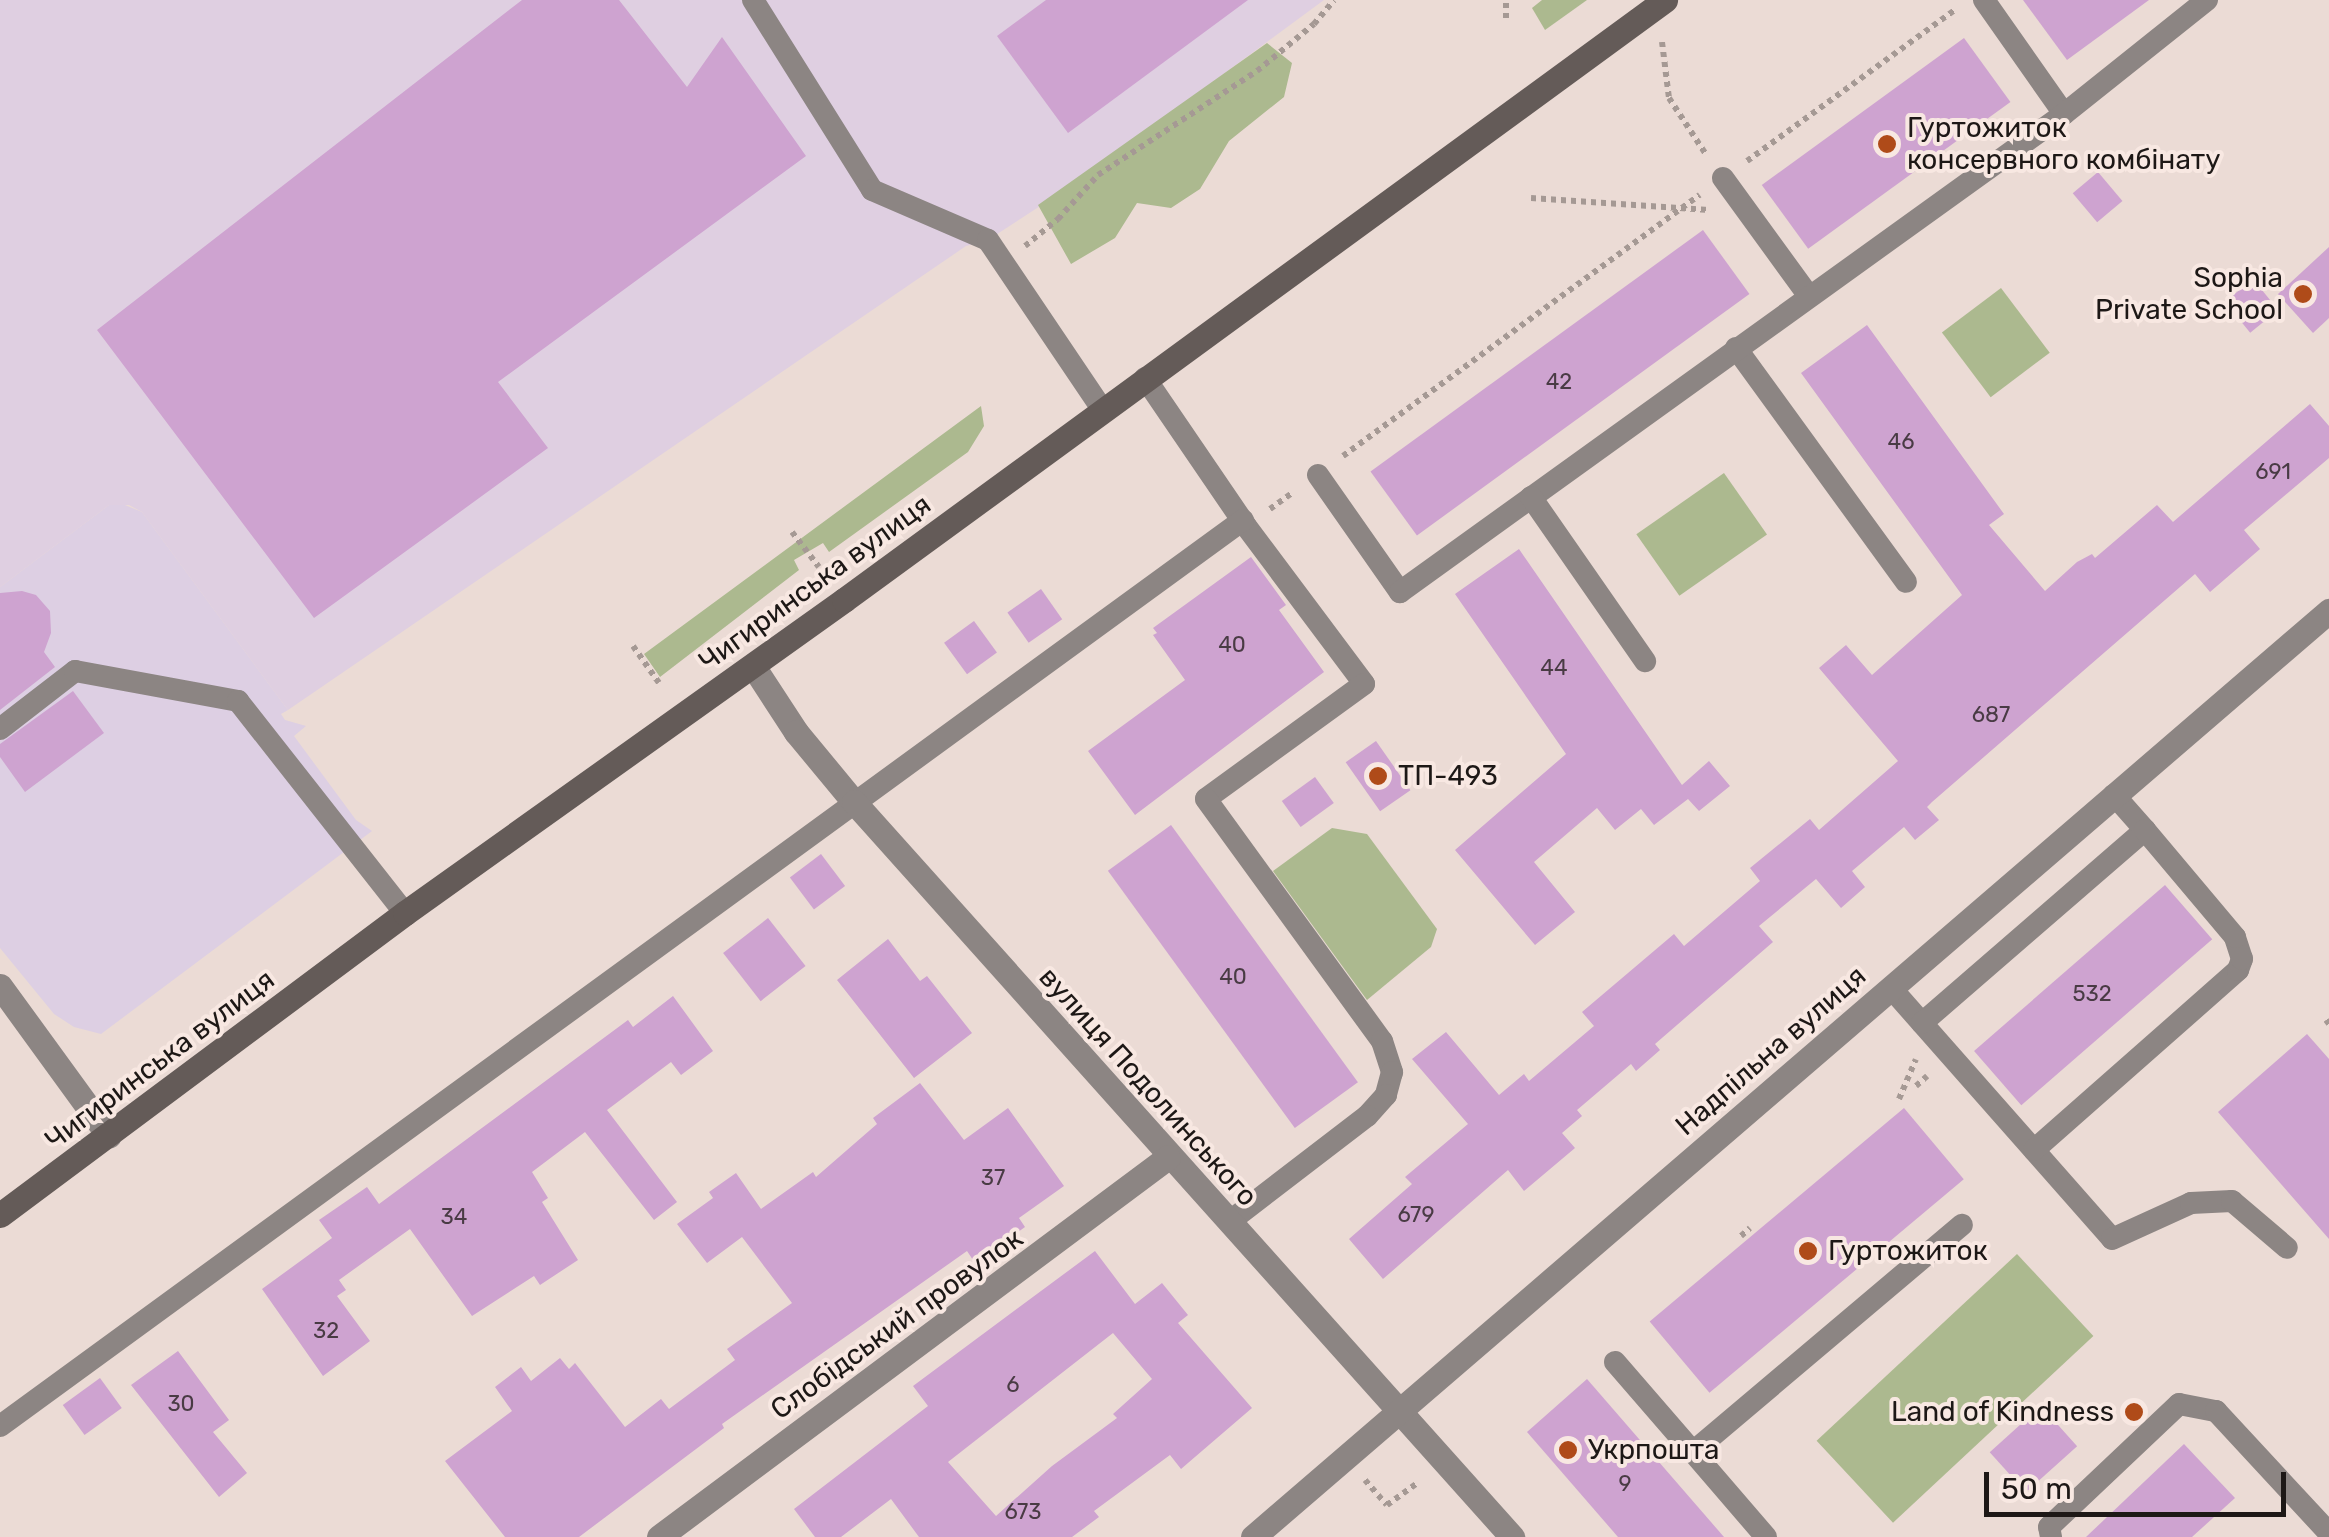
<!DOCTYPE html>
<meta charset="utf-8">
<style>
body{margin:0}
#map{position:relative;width:2329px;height:1537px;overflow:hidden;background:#ebdbd5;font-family:Rubik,sans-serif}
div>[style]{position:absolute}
.commercial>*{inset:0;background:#ddcfe3}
.industrial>*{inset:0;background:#dfcfe1}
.green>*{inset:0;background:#acb98f;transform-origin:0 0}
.building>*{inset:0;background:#cea3d0;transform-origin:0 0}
.path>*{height:6px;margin-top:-3px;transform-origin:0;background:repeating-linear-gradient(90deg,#a59994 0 5px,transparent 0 10px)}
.lane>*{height:22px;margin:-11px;padding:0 11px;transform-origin:11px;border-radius:11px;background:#8c8583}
.street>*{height:25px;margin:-12.5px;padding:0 12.5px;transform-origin:12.5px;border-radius:12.5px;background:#8c8583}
.secondary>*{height:25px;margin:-12.5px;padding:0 12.5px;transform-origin:12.5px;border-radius:12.5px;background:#645b58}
.dots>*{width:28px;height:28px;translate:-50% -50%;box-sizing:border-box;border:5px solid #f8e8e2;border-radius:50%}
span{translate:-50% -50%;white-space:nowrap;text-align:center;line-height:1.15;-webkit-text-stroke:8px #f8e8e2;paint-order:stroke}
.number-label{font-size:22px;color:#493b44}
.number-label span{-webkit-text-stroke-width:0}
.poi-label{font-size:28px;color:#1d1816}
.left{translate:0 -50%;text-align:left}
.right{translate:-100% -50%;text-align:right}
.street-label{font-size:28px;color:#1d1816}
.scale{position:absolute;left:1984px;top:1472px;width:302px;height:45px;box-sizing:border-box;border:5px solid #1d1816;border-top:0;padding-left:12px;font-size:30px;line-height:35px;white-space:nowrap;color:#1d1816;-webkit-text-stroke:8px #f8e8e2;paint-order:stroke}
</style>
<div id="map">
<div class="commercial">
<div style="clip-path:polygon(120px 503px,142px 512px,288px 710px,281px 714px,285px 720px,306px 726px,294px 736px,356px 820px,372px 831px,101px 1034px,74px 1027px,54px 1014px,0 948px,0 587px,109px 505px)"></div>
</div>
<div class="industrial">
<div style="clip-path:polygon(0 0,1324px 0,1080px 180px,988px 240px,966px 246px,288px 710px,142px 512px,129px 505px,109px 505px,0 587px)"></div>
</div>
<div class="green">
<div style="clip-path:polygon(1542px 0,1587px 0,1545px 30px,1532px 8px)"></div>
<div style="clip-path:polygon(1267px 43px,1292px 63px,1284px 97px,1229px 141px,1200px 189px,1171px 208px,1137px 203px,1115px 238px,1071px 264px,1038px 205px)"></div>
<div style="left:2001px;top:288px;width:81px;height:74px;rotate:53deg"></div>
<div style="clip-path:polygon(981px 406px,984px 426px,968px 452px,829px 552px,823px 543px,794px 560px,799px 570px,660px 677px,644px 654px)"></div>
<div style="left:1724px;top:473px;width:75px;height:107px;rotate:55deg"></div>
<div style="clip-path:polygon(1332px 828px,1367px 834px,1437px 929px,1431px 947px,1367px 1000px,1273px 871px)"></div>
<div style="left:2017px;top:1254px;width:112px;height:274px;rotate:47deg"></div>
</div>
<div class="building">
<div style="clip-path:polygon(522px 0,619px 0,687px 87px,722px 37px,806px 156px,498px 382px,548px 448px,314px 618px,97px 330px)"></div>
<div style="clip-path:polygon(1046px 0,1248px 0,1068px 133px,997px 36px)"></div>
<div style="clip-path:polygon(2023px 0,2149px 0,2067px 60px)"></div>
<div style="left:1964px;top:38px;width:79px;height:250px;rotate:54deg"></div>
<div style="left:2098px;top:172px;width:38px;height:33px;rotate:50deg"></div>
<div style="left:1703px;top:230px;width:79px;height:411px;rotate:54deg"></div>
<div style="clip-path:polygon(2329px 247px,2329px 318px,2313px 333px,2278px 294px)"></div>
<div style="left:2253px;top:279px;width:40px;height:36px;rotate:51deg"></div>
<div style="clip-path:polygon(1867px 325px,2004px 514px,1989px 525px,2045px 591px,2077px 562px,2092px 554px,2095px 558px,2157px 505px,2173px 522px,2310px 404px,2329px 426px,2329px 458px,2244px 530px,2260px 549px,2210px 592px,2195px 574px,1932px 802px,1927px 807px,1939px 820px,1915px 840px,1904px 827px,1852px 871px,1865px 887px,1841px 908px,1816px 879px,1759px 926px,1773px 942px,1655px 1044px,1660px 1050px,1636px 1071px,1631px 1064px,1577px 1110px,1582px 1116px,1562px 1133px,1575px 1148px,1524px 1191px,1508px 1170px,1383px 1279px,1349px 1239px,1412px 1184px,1405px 1177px,1468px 1124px,1412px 1059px,1446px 1032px,1499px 1095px,1524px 1074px,1529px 1081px,1594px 1026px,1582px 1012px,1674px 934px,1684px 946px,1760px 881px,1750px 868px,1810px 819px,1819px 830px,1898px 761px,1819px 668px,1846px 645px,1872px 675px,1962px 595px,1801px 373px)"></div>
<div style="clip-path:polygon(1519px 549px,1682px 785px,1709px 761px,1730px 786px,1699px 811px,1688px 799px,1654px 825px,1641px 809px,1615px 830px,1597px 808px,1534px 862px,1575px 912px,1535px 945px,1455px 850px,1566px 754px,1455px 594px)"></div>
<div style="clip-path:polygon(1251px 557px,1286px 605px,1279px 610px,1324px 672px,1135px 815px,1088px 751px,1185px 680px,1153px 635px,1157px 633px,1153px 628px)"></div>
<div style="left:1041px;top:589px;width:37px;height:41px;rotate:55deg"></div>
<div style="clip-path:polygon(22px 591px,36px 595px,50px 611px,51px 633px,44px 652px,55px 667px,0 710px,0 593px)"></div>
<div style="left:974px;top:621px;width:39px;height:37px;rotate:54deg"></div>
<div style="clip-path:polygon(73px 691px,104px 733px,25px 792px,0 757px,0 744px)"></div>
<div style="left:1376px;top:741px;width:60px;height:37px;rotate:55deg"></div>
<div style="left:1315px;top:777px;width:32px;height:41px;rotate:54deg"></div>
<div style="left:1171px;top:825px;width:318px;height:78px;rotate:54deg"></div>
<div style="left:821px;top:854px;width:40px;height:39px;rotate:53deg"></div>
<div style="left:2165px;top:885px;width:72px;height:253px;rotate:49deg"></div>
<div style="left:768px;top:918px;width:61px;height:57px;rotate:52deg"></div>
<div style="clip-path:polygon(888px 939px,920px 981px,927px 976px,972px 1033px,914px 1078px,837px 980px)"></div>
<div style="clip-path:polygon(673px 996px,713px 1051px,681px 1075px,671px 1062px,607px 1110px,677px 1202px,654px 1220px,585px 1132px,532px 1172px,548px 1198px,542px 1202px,578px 1260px,540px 1285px,534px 1276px,472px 1316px,410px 1229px,339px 1280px,346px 1290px,337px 1296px,370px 1341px,323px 1376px,262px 1289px,332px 1238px,319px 1220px,367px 1187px,379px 1204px,628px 1020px,633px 1027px)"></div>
<div style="clip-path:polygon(2307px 1034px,2329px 1059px,2329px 1239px,2218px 1112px)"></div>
<div style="clip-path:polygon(920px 1083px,964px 1140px,1008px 1108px,1064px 1186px,1019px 1218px,1025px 1227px,975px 1263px,967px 1251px,722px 1424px,724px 1428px,579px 1537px,505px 1537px,445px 1461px,512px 1411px,495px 1387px,521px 1367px,531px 1381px,560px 1358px,569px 1369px,575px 1363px,625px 1427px,661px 1399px,669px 1409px,735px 1360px,727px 1349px,792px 1303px,742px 1237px,707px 1263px,677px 1224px,713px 1198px,709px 1192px,736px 1173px,761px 1209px,813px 1172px,816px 1177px,877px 1124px,873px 1118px)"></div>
<div style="left:1904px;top:1108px;width:93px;height:332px;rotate:50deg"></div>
<div style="clip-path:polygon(evenodd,1095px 1251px,1135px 1304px,1162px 1283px,1188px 1315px,1178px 1323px,1252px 1408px,1181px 1469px,1170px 1455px,1094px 1511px,1099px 1517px,1072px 1537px,919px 1537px,891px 1499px,841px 1537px,815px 1537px,794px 1509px,928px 1406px,913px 1386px,1095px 1251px,1113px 1333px,1152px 1379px,1113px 1414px,1117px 1418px,1052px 1466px,996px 1516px,948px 1462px,1113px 1333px)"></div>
<div style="clip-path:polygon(178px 1351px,229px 1420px,213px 1432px,247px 1473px,219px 1497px,131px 1385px)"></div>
<div style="left:100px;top:1378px;width:37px;height:46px;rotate:54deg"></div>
<div style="clip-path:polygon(1587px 1379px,1724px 1537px,1618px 1537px,1527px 1432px)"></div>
<div style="left:2041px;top:1406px;width:54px;height:69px;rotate:48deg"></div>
<div style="clip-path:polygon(2184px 1444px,2235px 1498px,2192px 1537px,2086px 1537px)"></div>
</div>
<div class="path">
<div style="left:1506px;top:18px;width:18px;rotate:-90deg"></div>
<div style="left:1662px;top:42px;width:56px;rotate:82.9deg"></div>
<div style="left:1669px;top:98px;width:66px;rotate:56.8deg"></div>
<div style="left:1747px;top:161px;width:257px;rotate:-36deg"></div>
<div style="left:1531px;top:198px;width:178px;rotate:3.9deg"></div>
<div style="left:1025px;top:246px;width:43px;rotate:-39.3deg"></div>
<div style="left:1058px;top:219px;width:59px;rotate:-47.7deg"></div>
<div style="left:1098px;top:175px;width:190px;rotate:-33.2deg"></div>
<div style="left:1257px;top:71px;width:74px;rotate:-39.5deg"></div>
<div style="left:1314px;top:24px;width:31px;rotate:-50deg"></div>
<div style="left:1343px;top:456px;width:442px;rotate:-36.2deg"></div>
<div style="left:1270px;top:509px;width:27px;rotate:-36deg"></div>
<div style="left:792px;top:532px;width:44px;rotate:52.4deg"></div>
<div style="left:633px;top:646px;width:45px;rotate:54.9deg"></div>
<div style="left:2326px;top:1020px;width:5px;rotate:53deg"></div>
<div style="left:1916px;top:1086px;width:15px;rotate:-42deg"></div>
<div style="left:1899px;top:1099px;width:43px;rotate:-67deg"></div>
<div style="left:1741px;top:1236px;width:12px;rotate:-42deg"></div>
<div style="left:1365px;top:1480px;width:33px;rotate:49deg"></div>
<div style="left:1387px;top:1505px;width:39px;rotate:-36deg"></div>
</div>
<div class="lane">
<div style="left:753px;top:0;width:224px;rotate:57.9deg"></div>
<div style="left:872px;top:190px;width:126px;rotate:23.3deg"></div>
<div style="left:988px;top:240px;width:204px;rotate:56deg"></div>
<div style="left:1984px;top:0;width:139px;rotate:54.9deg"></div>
<div style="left:1723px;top:178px;width:145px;rotate:54deg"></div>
<div style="left:1736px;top:348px;width:289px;rotate:54deg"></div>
<div style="left:1145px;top:378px;width:179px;rotate:55.7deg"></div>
<div style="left:1246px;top:526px;width:197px;rotate:53.2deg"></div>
<div style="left:1364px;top:684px;width:195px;rotate:144deg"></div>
<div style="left:1206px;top:799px;width:299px;rotate:54deg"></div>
<div style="left:1382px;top:1041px;width:33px;rotate:72deg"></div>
<div style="left:1392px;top:1072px;width:24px;rotate:105deg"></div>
<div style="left:1386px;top:1095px;width:28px;rotate:132deg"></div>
<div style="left:1367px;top:1116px;width:174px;rotate:142.5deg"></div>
<div style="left:1318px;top:475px;width:143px;rotate:55deg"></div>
<div style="left:1400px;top:592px;width:818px;rotate:-35.75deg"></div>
<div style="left:2064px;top:114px;width:183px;rotate:-38.6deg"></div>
<div style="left:1531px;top:497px;width:200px;rotate:55.2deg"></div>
<div style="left:0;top:729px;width:95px;rotate:-37.7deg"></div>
<div style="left:75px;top:671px;width:166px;rotate:10.4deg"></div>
<div style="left:238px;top:701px;width:270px;rotate:51.8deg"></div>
<div style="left:1891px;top:988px;width:334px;rotate:48.6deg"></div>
<div style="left:2112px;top:1239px;width:87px;rotate:-24.5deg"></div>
<div style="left:2191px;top:1203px;width:41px;rotate:-2.8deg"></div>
<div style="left:2232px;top:1201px;width:72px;rotate:40.5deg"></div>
<div style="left:1922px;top:1023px;width:295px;rotate:-40.9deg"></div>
<div style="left:2145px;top:830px;width:47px;rotate:-131.5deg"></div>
<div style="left:2034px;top:1150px;width:272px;rotate:-41.4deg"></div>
<div style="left:2238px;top:970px;width:12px;rotate:-70deg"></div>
<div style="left:2242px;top:959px;width:23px;rotate:-108deg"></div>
<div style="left:2235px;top:937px;width:140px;rotate:-130.1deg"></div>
<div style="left:1615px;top:1362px;width:119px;rotate:49.1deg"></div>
<div style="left:0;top:1426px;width:1538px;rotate:-36.09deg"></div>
<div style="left:1766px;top:1537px;width:112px;rotate:-130.7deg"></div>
<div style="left:1693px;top:1452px;width:352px;rotate:-40.2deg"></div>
<div style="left:2051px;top:1537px;width:10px;rotate:-101deg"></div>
<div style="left:2049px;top:1527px;width:179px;rotate:-43.4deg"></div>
<div style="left:2179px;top:1404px;width:38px;rotate:11deg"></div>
<div style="left:2216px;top:1411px;width:166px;rotate:47.2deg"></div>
</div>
<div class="street">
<div style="left:753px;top:666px;width:79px;rotate:56.9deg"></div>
<div style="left:796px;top:732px;width:91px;rotate:50.4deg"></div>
<div style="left:854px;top:802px;width:987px;rotate:48.16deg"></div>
<div style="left:0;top:986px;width:185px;rotate:54deg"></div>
<div style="left:659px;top:1537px;width:635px;rotate:-36.74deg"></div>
<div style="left:1253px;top:1537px;width:1420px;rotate:-40.72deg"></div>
</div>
<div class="secondary">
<div style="left:0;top:1215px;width:505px;rotate:-36.71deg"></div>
<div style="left:405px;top:913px;width:539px;rotate:-35.49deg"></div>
<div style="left:844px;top:600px;width:1017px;rotate:-36.16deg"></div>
</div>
<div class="dots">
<div style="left:1887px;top:144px;background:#af4b19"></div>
<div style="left:2303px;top:294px;background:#af4b19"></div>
<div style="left:1378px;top:776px;background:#af4b19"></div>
<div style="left:1808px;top:1251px;background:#af4b19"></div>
<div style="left:2134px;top:1412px;background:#af4b19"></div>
<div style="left:1568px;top:1450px;background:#af4b19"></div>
</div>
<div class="number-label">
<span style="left:1559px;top:382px">42</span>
<span style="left:1901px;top:442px">46</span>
<span style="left:2273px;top:472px">691</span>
<span style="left:1232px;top:645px">40</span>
<span style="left:1554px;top:668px">44</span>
<span style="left:1991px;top:715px">687</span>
<span style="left:1233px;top:977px">40</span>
<span style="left:2092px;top:994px">532</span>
<span style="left:993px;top:1178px">37</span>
<span style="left:1416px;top:1215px">679</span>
<span style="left:454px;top:1217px">34</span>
<span style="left:326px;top:1331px">32</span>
<span style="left:1013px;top:1385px">6</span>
<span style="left:181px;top:1404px">30</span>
<span style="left:1625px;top:1484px">9</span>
<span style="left:1023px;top:1512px">673</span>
</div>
<div class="poi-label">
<span class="left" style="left:1907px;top:144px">Гуртожиток<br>консервного комбінату</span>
<span class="right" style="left:2283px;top:294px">Sophia<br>Private School</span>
<span class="left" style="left:1398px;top:776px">ТП-493</span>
<span class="left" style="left:1828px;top:1251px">Гуртожиток</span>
<span class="right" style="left:2114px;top:1412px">Land of Kindness</span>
<span class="left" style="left:1588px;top:1450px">Укрпошта</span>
</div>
<div class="street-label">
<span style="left:815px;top:583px;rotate:-36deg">Чигиринська вулиця</span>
<span style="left:1771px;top:1051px;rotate:-41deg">Надпільна вулиця</span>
<span style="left:160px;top:1060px;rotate:-37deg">Чигиринська вулиця</span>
<span style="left:1148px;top:1087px;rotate:48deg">вулиця Подолинського</span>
<span style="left:897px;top:1324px;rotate:-36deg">Слобідський провулок</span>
</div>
<div class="scale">50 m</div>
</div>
